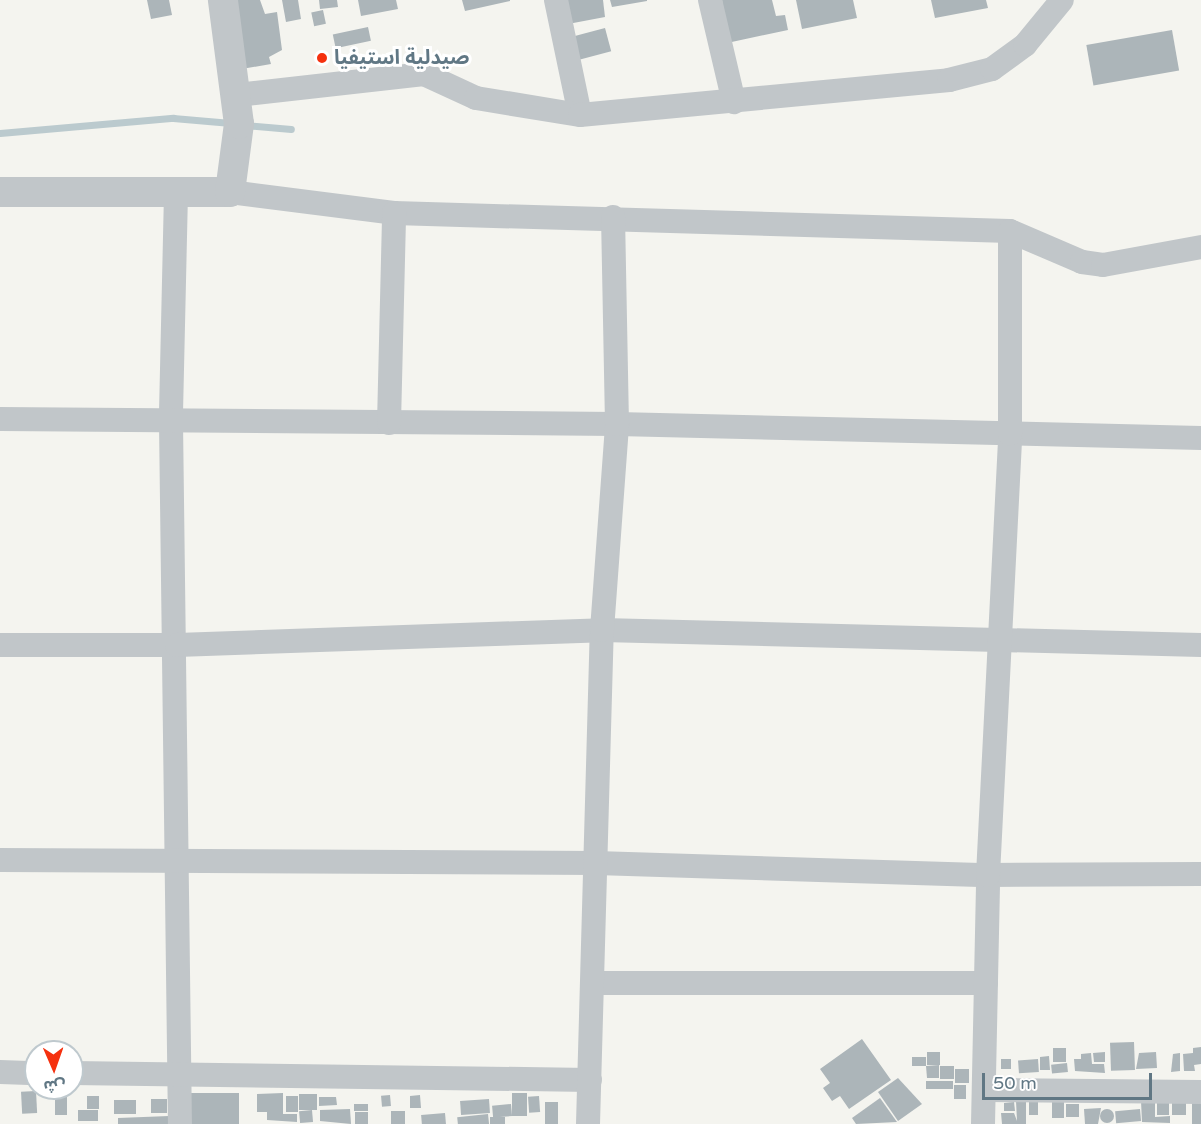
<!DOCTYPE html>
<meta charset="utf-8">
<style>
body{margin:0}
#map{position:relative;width:1201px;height:1124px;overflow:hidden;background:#f4f4ef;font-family:"Varela Round","Noto Sans Arabic",sans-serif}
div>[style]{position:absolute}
.stream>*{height:7px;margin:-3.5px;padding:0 3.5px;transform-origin:3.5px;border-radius:3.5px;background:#bbcace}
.building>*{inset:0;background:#acb5b9;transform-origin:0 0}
.round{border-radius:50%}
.minor>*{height:24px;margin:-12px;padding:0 12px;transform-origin:12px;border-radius:12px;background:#c1c6c9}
.tertiary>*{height:30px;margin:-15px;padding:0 15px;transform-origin:15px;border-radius:15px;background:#c1c6c9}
.dots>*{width:16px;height:16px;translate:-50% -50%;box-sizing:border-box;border:3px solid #fff;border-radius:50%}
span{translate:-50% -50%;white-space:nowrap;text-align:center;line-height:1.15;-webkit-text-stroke:6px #fff;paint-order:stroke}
.poi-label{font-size:20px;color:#607784;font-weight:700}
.left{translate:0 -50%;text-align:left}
.north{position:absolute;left:24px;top:1040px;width:60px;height:60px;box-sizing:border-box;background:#fff;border:2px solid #bfc9ce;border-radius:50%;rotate:178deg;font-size:16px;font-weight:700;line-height:24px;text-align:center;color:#607784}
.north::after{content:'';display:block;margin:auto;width:21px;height:27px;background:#f5310f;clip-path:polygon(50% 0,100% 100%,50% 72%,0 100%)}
.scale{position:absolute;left:982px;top:1073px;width:170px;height:27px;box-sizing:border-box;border:3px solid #607784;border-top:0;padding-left:8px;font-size:18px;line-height:21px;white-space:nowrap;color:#607784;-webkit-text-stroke:4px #fff;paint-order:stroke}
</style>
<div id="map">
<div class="stream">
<div style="left:245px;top:125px;width:46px;rotate:5deg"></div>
<div style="left:0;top:133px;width:174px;rotate:-5deg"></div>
<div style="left:173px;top:118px;width:58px;rotate:4.9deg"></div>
</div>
<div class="building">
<div style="clip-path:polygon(147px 0,169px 0,172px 15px,151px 19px)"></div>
<div style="clip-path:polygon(219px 0,260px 0,265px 14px,277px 12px,282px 50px,269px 57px,271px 64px,230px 71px)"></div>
<div style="clip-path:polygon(282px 0,298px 0,301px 19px,286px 22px)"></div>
<div style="clip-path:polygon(319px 0,337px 0,338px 7px,320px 9px)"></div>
<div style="clip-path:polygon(358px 0,396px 0,398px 9px,361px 16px)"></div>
<div style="clip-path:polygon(462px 0,510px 0,510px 1px,465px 11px)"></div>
<div style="clip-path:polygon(563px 0,603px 0,605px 17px,568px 24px)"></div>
<div style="clip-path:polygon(610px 0,647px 0,647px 1px,612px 7px)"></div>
<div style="clip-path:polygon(722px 0,772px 0,776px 16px,785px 15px,788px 30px,727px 43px)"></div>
<div style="clip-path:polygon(796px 0,853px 0,857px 18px,802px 29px)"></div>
<div style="clip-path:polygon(931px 0,986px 0,988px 8px,935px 18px)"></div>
<div style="left:323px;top:10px;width:14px;height:12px;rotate:78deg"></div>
<div style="left:368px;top:27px;width:14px;height:36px;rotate:78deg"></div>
<div style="left:605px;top:28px;width:24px;height:41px;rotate:75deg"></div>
<div style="left:1172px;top:30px;width:41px;height:87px;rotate:80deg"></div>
<div style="clip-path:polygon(862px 1039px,891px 1080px,849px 1109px,840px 1096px,832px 1101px,823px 1088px,830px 1083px,820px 1069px)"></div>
<div style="left:1134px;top:1042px;width:28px;height:24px;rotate:88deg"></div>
<div style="clip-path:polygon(1201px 1047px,1201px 1064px,1194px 1065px,1195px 1071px,1184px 1071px,1183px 1054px,1193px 1053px,1193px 1048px)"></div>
<div style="left:1053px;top:1048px;width:13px;height:14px"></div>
<div style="left:927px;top:1052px;width:13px;height:13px"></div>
<div style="clip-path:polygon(1105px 1052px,1105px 1062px,1094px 1062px,1093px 1053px)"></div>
<div style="clip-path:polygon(1156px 1052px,1157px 1068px,1136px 1069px,1139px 1053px)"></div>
<div style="clip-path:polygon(1091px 1053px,1092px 1064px,1104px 1064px,1105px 1073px,1075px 1071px,1074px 1059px,1081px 1059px,1081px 1054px)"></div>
<div style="clip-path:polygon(1180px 1053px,1180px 1071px,1171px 1072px,1173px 1054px)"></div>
<div style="clip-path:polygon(1049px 1056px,1050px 1070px,1040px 1070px,1040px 1057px)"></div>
<div style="left:912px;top:1057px;width:14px;height:9px"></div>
<div style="left:1001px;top:1059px;width:10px;height:10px"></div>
<div style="left:1038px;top:1059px;width:13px;height:20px;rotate:86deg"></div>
<div style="left:1067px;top:1063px;width:9px;height:16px;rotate:84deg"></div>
<div style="clip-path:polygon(939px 1065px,939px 1078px,927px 1078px,926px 1066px)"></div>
<div style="left:940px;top:1066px;width:14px;height:13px"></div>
<div style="left:955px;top:1069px;width:14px;height:14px"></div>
<div style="clip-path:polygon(898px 1078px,922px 1104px,898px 1121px,878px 1092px)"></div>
<div style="left:926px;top:1081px;width:27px;height:8px"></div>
<div style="left:954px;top:1085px;width:12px;height:14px"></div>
<div style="left:36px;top:1091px;width:22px;height:15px;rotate:87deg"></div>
<div style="left:189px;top:1093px;width:50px;height:31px"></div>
<div style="clip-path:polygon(283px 1093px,283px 1114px,297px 1114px,297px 1122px,267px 1120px,267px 1112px,257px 1112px,257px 1094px)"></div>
<div style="left:527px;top:1093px;width:23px;height:15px;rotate:90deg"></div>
<div style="left:317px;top:1094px;width:16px;height:18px;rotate:90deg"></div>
<div style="left:55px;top:1095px;width:12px;height:20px"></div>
<div style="left:390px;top:1095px;width:11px;height:9px;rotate:85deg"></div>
<div style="clip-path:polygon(420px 1095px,421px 1108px,410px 1108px,410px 1096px)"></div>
<div style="left:87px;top:1096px;width:12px;height:13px"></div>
<div style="left:286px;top:1096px;width:12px;height:16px"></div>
<div style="left:539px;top:1096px;width:16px;height:11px;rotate:86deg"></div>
<div style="clip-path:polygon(319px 1097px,336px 1097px,337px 1105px,319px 1106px)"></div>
<div style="clip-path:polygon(880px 1098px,897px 1122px,856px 1124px,852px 1118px)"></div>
<div style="left:151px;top:1099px;width:16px;height:14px"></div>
<div style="left:489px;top:1099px;width:14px;height:29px;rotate:86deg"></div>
<div style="left:1038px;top:1099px;width:16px;height:9px;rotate:90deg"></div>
<div style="left:1052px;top:1099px;width:12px;height:19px"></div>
<div style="left:1157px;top:1099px;width:12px;height:16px"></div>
<div style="left:114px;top:1100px;width:22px;height:14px"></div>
<div style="clip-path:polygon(1016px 1101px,1026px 1101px,1026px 1124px,1002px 1124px,1001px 1113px,1014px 1113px,1017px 1121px)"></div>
<div style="clip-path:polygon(1141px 1101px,1155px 1101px,1155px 1117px,1170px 1116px,1170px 1123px,1142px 1122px)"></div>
<div style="left:545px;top:1102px;width:13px;height:22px"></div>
<div style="clip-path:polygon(1014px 1102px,1015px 1111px,1004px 1111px,1004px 1103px)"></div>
<div style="left:1172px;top:1102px;width:14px;height:13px"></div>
<div style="left:1192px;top:1103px;width:9px;height:21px"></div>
<div style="left:354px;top:1104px;width:14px;height:7px"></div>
<div style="left:511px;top:1104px;width:12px;height:19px;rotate:85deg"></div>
<div style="left:1066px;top:1104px;width:13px;height:13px"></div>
<div style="clip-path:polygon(1101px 1108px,1098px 1124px,1085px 1124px,1084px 1109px)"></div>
<div class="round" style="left:1100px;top:1109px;width:14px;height:14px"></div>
<div style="clip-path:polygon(350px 1109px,351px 1124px,320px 1121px,320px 1110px)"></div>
<div style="left:1140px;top:1109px;width:12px;height:25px;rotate:85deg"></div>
<div style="left:78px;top:1110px;width:20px;height:11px"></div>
<div style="left:312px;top:1110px;width:12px;height:13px;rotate:85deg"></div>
<div style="left:391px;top:1111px;width:14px;height:13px"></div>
<div style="left:355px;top:1112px;width:13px;height:12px"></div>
<div style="left:445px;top:1113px;width:11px;height:24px;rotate:85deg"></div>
<div style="left:488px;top:1114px;width:10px;height:31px;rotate:84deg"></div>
<div style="clip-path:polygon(169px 1116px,170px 1124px,118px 1124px,118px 1118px)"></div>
<div style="left:490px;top:1117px;width:15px;height:7px"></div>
</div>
<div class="minor">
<div style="left:556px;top:0;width:117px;rotate:78.2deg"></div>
<div style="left:710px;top:0;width:105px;rotate:76.8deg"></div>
<div style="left:237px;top:95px;width:188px;rotate:-6.4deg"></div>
<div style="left:424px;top:74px;width:57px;rotate:24.8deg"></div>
<div style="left:476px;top:98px;width:105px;rotate:9.3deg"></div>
<div style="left:580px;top:115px;width:371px;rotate:-5.4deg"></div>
<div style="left:949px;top:80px;width:44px;rotate:-14.3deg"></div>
<div style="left:992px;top:69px;width:41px;rotate:-36deg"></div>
<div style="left:1025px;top:45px;width:58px;rotate:-50.6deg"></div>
<div style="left:230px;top:192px;width:165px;rotate:7.3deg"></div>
<div style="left:394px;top:213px;width:616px;rotate:1.67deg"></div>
<div style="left:1010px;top:231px;width:78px;rotate:23.3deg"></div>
<div style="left:1082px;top:262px;width:21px;rotate:8deg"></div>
<div style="left:1103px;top:265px;width:100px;rotate:-10.4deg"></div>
<div style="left:176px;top:193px;width:229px;rotate:91.3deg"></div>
<div style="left:171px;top:422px;width:702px;rotate:89.27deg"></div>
<div style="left:0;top:419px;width:617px;rotate:0.46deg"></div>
<div style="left:617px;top:424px;width:584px;rotate:1.37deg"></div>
<div style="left:389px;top:423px;width:210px;rotate:-88.6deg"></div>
<div style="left:0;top:645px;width:177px"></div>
<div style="left:177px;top:645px;width:425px;rotate:-2deg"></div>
<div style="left:602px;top:630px;width:599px;rotate:1.43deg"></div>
<div style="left:0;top:860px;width:596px;rotate:0.29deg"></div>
<div style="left:596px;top:863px;width:392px;rotate:1.8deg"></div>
<div style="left:988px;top:875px;width:213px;rotate:-0.3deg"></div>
<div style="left:592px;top:983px;width:394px"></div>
<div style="left:0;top:1072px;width:36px;rotate:2deg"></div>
<div style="left:72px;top:1073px;width:518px;rotate:0.77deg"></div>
<div style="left:984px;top:1090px;width:217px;rotate:0.5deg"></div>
<div style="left:588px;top:1124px;width:494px;rotate:-88.4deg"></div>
<div style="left:602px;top:630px;width:207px;rotate:-85.8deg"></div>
<div style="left:617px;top:424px;width:207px;rotate:-91.1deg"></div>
<div style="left:983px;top:1124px;width:249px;rotate:-88.8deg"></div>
<div style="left:988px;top:875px;width:442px;rotate:-87.1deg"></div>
<div style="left:1010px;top:434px;width:203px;rotate:-90deg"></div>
</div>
<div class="tertiary">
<div style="left:0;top:192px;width:230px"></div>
<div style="left:230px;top:192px;width:69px;rotate:-82.5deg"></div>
<div style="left:239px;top:124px;width:125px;rotate:-97.4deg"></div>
</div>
<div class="dots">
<div style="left:322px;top:58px;background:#f5310f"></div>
</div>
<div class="poi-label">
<span class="left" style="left:334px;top:58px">صيدلية استيفيا</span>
</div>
<div class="north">ش</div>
<div class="scale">50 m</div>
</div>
